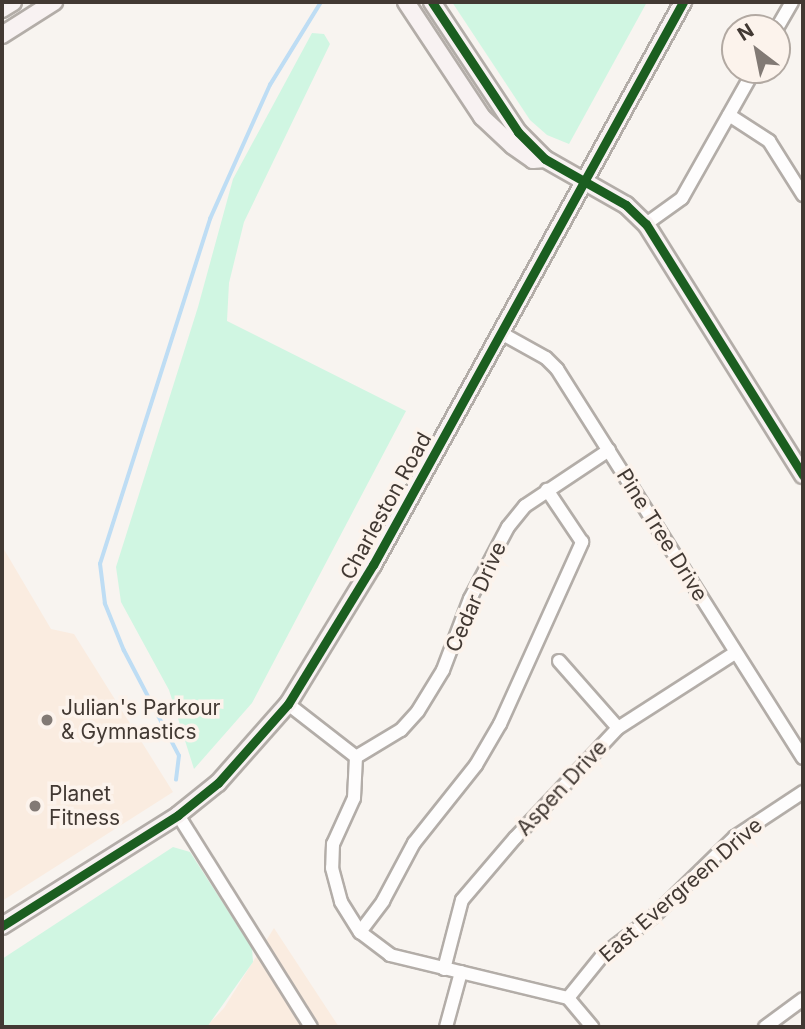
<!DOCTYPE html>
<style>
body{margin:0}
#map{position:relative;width:805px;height:1029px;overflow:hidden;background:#f8f4f0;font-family:Inter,sans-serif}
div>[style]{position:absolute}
.built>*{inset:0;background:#faece0}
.green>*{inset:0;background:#d0f6e2}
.stream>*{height:3.5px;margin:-1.75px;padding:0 1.75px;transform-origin:1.75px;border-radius:1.75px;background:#beddf4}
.roads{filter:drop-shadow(2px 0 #b3ada8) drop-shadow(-2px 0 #b3ada8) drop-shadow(0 2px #b3ada8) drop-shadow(0 -2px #b3ada8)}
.street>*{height:12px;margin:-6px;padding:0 6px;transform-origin:6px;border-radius:6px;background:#fefdfd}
.secondary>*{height:16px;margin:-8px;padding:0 8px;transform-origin:8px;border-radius:8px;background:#f8f2f2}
.cycleway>*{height:9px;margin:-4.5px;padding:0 4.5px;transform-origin:4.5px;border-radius:4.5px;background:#1b5e20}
.dots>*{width:19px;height:19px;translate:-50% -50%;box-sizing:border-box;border:4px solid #fcf3ec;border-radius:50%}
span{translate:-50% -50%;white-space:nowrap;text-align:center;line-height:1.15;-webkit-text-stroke:7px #fcf3ec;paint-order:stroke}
.street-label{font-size:21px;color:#423933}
.poi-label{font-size:21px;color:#423933}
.left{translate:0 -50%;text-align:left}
.frame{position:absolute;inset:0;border:4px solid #423933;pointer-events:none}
.north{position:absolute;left:721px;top:14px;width:70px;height:70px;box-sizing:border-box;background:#fcf3ec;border:2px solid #b2a9a2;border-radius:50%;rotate:328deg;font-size:19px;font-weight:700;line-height:28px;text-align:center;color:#423933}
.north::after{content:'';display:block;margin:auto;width:24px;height:32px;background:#827a75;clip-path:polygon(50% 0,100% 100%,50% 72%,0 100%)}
</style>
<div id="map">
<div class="built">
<div style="clip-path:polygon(2px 546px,51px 629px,74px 634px,173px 792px,2px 901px)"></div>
<div style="clip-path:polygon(274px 928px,339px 1027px,206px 1027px,224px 1008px)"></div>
</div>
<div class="green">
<div style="clip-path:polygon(452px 2px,647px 2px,569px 144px,547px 135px,530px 120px)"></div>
<div style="clip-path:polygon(312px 33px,324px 34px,330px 44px,244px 222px,229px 283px,227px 321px,406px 411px,252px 703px,194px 769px,169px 690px,121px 602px,116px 567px,198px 307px,233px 179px)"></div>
<div style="clip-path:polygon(173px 847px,190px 852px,252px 948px,253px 962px,207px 1027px,2px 1027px,2px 959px)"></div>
</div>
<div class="stream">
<div style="left:176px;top:780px;width:24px;rotate:-83deg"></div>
<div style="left:179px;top:756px;width:119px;rotate:-117.6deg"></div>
<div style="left:124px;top:651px;width:51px;rotate:-112deg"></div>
<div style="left:105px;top:604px;width:40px;rotate:-97.1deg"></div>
<div style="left:100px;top:564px;width:362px;rotate:-72.3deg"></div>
<div style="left:210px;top:219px;width:147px;rotate:-65.9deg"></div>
<div style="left:270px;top:85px;width:97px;rotate:-58.4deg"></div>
</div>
<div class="roads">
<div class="street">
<div style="left:777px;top:28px;width:30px;rotate:-60deg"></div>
<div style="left:729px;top:115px;width:48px;rotate:33deg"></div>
<div style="left:769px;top:141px;width:64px;rotate:57.8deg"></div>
<div style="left:646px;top:224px;width:44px;rotate:-35.8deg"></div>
<div style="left:682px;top:198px;width:147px;rotate:-60.6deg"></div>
<div style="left:501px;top:333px;width:51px;rotate:29.1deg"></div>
<div style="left:546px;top:358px;width:16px;rotate:45deg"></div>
<div style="left:557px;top:369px;width:460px;rotate:57.7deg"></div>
<div style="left:559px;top:661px;width:89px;rotate:48.6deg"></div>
<div style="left:288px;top:704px;width:86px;rotate:37.9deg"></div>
<div style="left:356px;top:757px;width:41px;rotate:92.8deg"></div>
<div style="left:354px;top:798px;width:51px;rotate:114.5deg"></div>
<div style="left:333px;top:844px;width:24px;rotate:92deg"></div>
<div style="left:332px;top:868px;width:35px;rotate:75deg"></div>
<div style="left:341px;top:902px;width:36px;rotate:58deg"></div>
<div style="left:360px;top:932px;width:38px;rotate:37deg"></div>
<div style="left:390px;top:955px;width:183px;rotate:13.6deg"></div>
<div style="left:568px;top:998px;width:38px;rotate:50deg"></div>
<div style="left:356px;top:757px;width:52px;rotate:-31deg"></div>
<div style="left:401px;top:730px;width:25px;rotate:-48deg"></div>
<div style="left:418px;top:711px;width:48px;rotate:-58.6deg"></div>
<div style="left:443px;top:670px;width:76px;rotate:-69.2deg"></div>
<div style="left:470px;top:599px;width:81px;rotate:-62.2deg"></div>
<div style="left:508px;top:527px;width:27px;rotate:-51deg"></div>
<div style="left:525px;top:506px;width:101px;rotate:-33.7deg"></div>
<div style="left:178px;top:815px;width:250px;rotate:57.9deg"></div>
<div style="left:360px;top:932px;width:39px;rotate:-53deg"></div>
<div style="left:383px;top:901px;width:66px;rotate:-61.9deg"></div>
<div style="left:414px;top:843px;width:100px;rotate:-51.5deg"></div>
<div style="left:476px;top:765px;width:48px;rotate:-59.7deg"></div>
<div style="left:500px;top:724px;width:200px;rotate:-65.7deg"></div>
<div style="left:582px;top:542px;width:63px;rotate:-123.9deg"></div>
<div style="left:444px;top:969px;width:71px;rotate:-75.4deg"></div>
<div style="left:462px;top:900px;width:82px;rotate:-49.5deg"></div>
<div style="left:515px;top:838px;width:151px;rotate:-46.9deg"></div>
<div style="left:618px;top:728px;width:139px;rotate:-32.7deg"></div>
<div style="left:568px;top:998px;width:54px;rotate:-51deg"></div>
<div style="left:602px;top:956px;width:67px;rotate:-37.7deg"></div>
<div style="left:655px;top:915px;width:112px;rotate:-44.3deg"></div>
<div style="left:735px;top:837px;width:82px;rotate:-33.5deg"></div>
<div style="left:446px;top:1027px;width:57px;rotate:-74.7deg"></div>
<div style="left:765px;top:1027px;width:47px;rotate:-36.4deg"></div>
</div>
<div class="secondary">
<div style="left:406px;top:2px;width:138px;rotate:56.5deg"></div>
<div style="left:482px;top:117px;width:42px;rotate:43.1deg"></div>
<div style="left:513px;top:146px;width:24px;rotate:35deg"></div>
<div style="left:533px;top:160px;width:12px;rotate:-5deg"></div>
<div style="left:432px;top:2px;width:156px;rotate:56.5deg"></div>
<div style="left:518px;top:132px;width:38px;rotate:45deg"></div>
<div style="left:545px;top:159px;width:93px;rotate:29.6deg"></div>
<div style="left:626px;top:205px;width:28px;rotate:44deg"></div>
<div style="left:646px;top:224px;width:296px;rotate:58deg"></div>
<div style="left:2px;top:9px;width:13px;rotate:-32deg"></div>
<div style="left:2px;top:35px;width:62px;rotate:-32.4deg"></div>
<div style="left:2px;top:926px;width:208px;rotate:-32.2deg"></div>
<div style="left:178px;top:815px;width:51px;rotate:-38.7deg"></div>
<div style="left:218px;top:783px;width:106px;rotate:-48.5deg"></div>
<div style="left:288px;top:704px;width:163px;rotate:-58.6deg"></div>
<div style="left:373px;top:565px;width:643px;rotate:-61.16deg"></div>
</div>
</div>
<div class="cycleway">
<div style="left:432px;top:2px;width:156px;rotate:56.5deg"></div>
<div style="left:518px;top:132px;width:38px;rotate:45deg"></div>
<div style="left:545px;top:159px;width:93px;rotate:29.6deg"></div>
<div style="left:626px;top:205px;width:28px;rotate:44deg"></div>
<div style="left:646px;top:224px;width:296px;rotate:58deg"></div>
<div style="left:2px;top:926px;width:208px;rotate:-32.2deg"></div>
<div style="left:178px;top:815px;width:51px;rotate:-38.7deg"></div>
<div style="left:218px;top:783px;width:106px;rotate:-48.5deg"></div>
<div style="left:288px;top:704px;width:163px;rotate:-58.6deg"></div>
<div style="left:373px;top:565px;width:643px;rotate:-61.16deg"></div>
</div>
<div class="dots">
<div style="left:47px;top:720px;background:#827a75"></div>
<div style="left:35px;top:806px;background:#827a75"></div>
</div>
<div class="street-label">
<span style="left:386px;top:506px;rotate:-61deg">Charleston Road</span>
<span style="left:662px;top:535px;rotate:58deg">Pine Tree Drive</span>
<span style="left:476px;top:597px;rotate:-66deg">Cedar Drive</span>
<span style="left:562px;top:788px;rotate:-47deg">Aspen Drive</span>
<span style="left:681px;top:890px;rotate:-41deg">East Evergreen Drive</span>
</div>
<div class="poi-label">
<span class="left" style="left:61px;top:720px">Julian's Parkour<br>&amp; Gymnastics</span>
<span class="left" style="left:49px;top:806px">Planet<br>Fitness</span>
</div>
<div class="frame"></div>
<div class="north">N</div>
</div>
